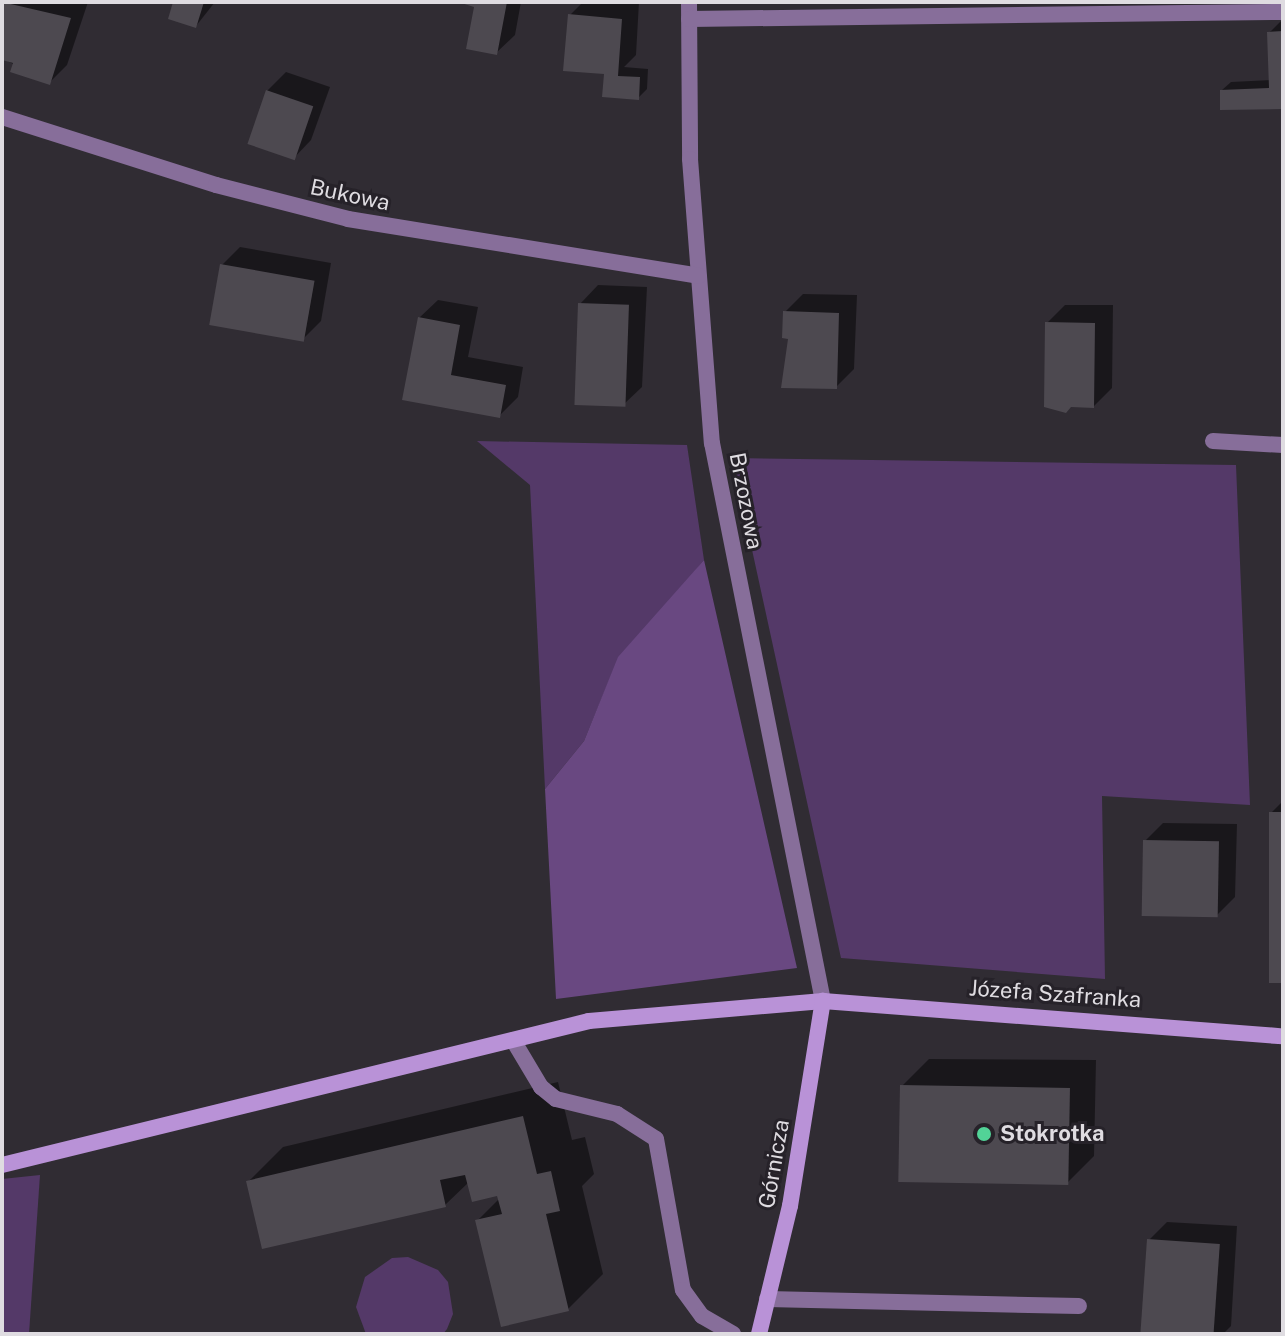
<!DOCTYPE html>
<meta charset="utf-8">
<style>
body{margin:0}
#map{position:relative;width:1285px;height:1336px;overflow:hidden;background:#302c33;font-family:"Public Sans",sans-serif}
div>[style]{position:absolute}
.green>*{inset:0;background:#543968}
.forest>*{inset:0;background:#694881}
.shadow>*{inset:0;background:#0007}
.building>*{inset:0;background:#4d4950;transform-origin:0 0}
.lane>*{height:16px;margin:-8px;padding:0 8px;transform-origin:8px;border-radius:8px;background:#876e9a}
.street>*{height:16px;margin:-8px;padding:0 8px;transform-origin:8px;border-radius:8px;background:#876e9a}
.secondary>*{height:16px;margin:-8px;padding:0 8px;transform-origin:8px;border-radius:8px;background:#b992d7}
.dots>*{width:22px;height:22px;translate:-50% -50%;box-sizing:border-box;border:4px solid #262229;border-radius:50%}
span{translate:-50% -50%;white-space:nowrap;text-align:center;line-height:1.15;-webkit-text-stroke:6px #262229;paint-order:stroke}
.street-label{font-size:22px;color:#dfdce1}
.poi-label{font-size:22px;color:#dfdce1;font-weight:700}
.left{translate:0 -50%;text-align:left}
.frame{position:absolute;inset:0;border:4px solid #dfdce1;pointer-events:none}
</style>
<div id="map">
<div class="green">
<div style="clip-path:polygon(477px 441px,687px 445px,704px 560px,613px 671px,584px 741px,545px 789px,530px 485px)"></div>
<div style="clip-path:polygon(732px 458px,1236px 465px,1250px 805px,1102px 796px,1105px 979px,841px 958px)"></div>
<div style="clip-path:polygon(40px 1175px,29px 1334px,2px 1334px,2px 1179px)"></div>
<div style="clip-path:polygon(408px 1257px,438px 1270px,448px 1282px,453px 1314px,447px 1329px,443px 1334px,366px 1334px,356px 1307px,365px 1277px,392px 1258px)"></div>
</div>
<div class="forest">
<div style="clip-path:polygon(704px 560px,797px 968px,556px 999px,545px 789px,584px 741px,618px 657px)"></div>
</div>
<div class="shadow">
<div style="clip-path:polygon(2px 2px,88px 2px,67px 65px,49px 83px,2px 58px)"></div>
<div style="clip-path:polygon(175px 2px,215px 2px,196px 26px)"></div>
<div style="clip-path:polygon(461px 2px,521px 2px,515px 35px,496px 53px,476px 5px)"></div>
<div style="clip-path:polygon(583px 2px,639px 2px,636px 55px,624px 67px,648px 69px,647px 89px,638px 98px,606px 73px,570px 15px)"></div>
<div style="clip-path:polygon(1283px 19px,1283px 107px,1222px 90px,1231px 82px,1271px 80px,1269px 33px)"></div>
<div style="clip-path:polygon(286px 72px,330px 87px,311px 140px,293px 159px,267px 91px)"></div>
<div style="clip-path:polygon(240px 247px,331px 263px,321px 321px,302px 340px,222px 265px)"></div>
<div style="clip-path:polygon(598px 285px,647px 287px,642px 387px,623px 405px,580px 304px)"></div>
<div style="clip-path:polygon(803px 294px,857px 295px,854px 369px,836px 387px,783px 386px,790px 337px,785px 312px)"></div>
<div style="clip-path:polygon(438px 300px,478px 307px,468px 357px,523px 367px,518px 397px,499px 416px,404px 398px,419px 318px)"></div>
<div style="clip-path:polygon(1065px 305px,1113px 305px,1112px 388px,1094px 406px,1071px 405px,1047px 323px)"></div>
<div style="clip-path:polygon(1283px 801px,1283px 981px,1271px 813px)"></div>
<div style="clip-path:polygon(1163px 823px,1237px 824px,1235px 897px,1217px 915px,1145px 841px)"></div>
<div style="clip-path:polygon(929px 1059px,1096px 1060px,1094px 1156px,1067px 1183px,902px 1086px)"></div>
<div style="clip-path:polygon(558px 1082px,572px 1140px,585px 1137px,594px 1174px,582px 1186px,603px 1274px,568px 1309px,477px 1221px,499px 1199px,498px 1193px,469px 1182px,445px 1205px,248px 1182px,283px 1147px)"></div>
<div style="clip-path:polygon(1167px 1222px,1237px 1226px,1231px 1326px,1223px 1334px,1143px 1334px,1149px 1240px)"></div>
</div>
<div class="building">
<div style="clip-path:polygon(2px 2px,71px 18px,50px 85px,10px 72px,13px 63px,2px 60px)"></div>
<div style="clip-path:polygon(173px 2px,204px 2px,196px 28px,168px 19px)"></div>
<div style="clip-path:polygon(458px 2px,507px 2px,497px 55px,466px 49px,474px 7px)"></div>
<div style="clip-path:polygon(568px 14px,622px 19px,618px 76px,640px 77px,639px 100px,602px 97px,604px 74px,563px 71px)"></div>
<div style="clip-path:polygon(1283px 31px,1283px 109px,1220px 110px,1220px 90px,1269px 88px,1267px 32px)"></div>
<div style="left:266px;top:90px;width:50px;height:57px;rotate:19deg"></div>
<div style="left:220px;top:264px;width:96px;height:62px;rotate:10deg"></div>
<div style="left:578px;top:303px;width:51px;height:102px;rotate:2deg"></div>
<div style="clip-path:polygon(783px 311px,839px 313px,837px 389px,781px 388px,788px 339px,782px 338px)"></div>
<div style="clip-path:polygon(418px 317px,460px 325px,451px 375px,506px 385px,500px 418px,402px 400px)"></div>
<div style="clip-path:polygon(1045px 322px,1095px 323px,1094px 408px,1071px 407px,1066px 413px,1044px 407px)"></div>
<div style="left:1269px;top:812px;width:14px;height:171px"></div>
<div style="left:1143px;top:840px;width:76px;height:76px;rotate:1deg"></div>
<div style="left:900px;top:1085px;width:170px;height:97px;rotate:1deg"></div>
<div style="clip-path:polygon(523px 1116px,537px 1174px,551px 1171px,560px 1211px,546px 1214px,569px 1311px,501px 1327px,475px 1220px,502px 1214px,497px 1196px,472px 1202px,465px 1175px,440px 1180px,446px 1207px,262px 1249px,246px 1181px)"></div>
<div style="left:1147px;top:1239px;width:73px;height:95px;rotate:4deg"></div>
</div>
<div class="lane">
<div style="left:513px;top:1040px;width:55px;rotate:59.2deg"></div>
<div style="left:541px;top:1087px;width:19px;rotate:39deg"></div>
<div style="left:556px;top:1099px;width:63px;rotate:13.8deg"></div>
<div style="left:617px;top:1114px;width:46px;rotate:32.7deg"></div>
<div style="left:656px;top:1139px;width:153px;rotate:79.9deg"></div>
<div style="left:683px;top:1290px;width:32px;rotate:54deg"></div>
<div style="left:702px;top:1316px;width:36px;rotate:30deg"></div>
</div>
<div class="street">
<div style="left:689px;top:2px;width:157px;rotate:89.6deg"></div>
<div style="left:690px;top:159px;width:285px;rotate:85.6deg"></div>
<div style="left:712px;top:443px;width:569px;rotate:78.75deg"></div>
<div style="left:689px;top:19px;width:594px;rotate:-0.68deg"></div>
<div style="left:2px;top:117px;width:225px;rotate:17.6deg"></div>
<div style="left:216px;top:185px;width:136px;rotate:14.4deg"></div>
<div style="left:348px;top:219px;width:355px;rotate:9.2deg"></div>
<div style="left:1213px;top:441px;width:70px;rotate:3.3deg"></div>
<div style="left:767px;top:1299px;width:312px;rotate:1.3deg"></div>
</div>
<div class="secondary">
<div style="left:2px;top:1165px;width:604px;rotate:-13.78deg"></div>
<div style="left:589px;top:1021px;width:235px;rotate:-4.9deg"></div>
<div style="left:823px;top:1001px;width:461px;rotate:4.4deg"></div>
<div style="left:759px;top:1334px;width:132px;rotate:-76.4deg"></div>
<div style="left:790px;top:1206px;width:208px;rotate:-80.9deg"></div>
</div>
<div class="dots">
<div style="left:984px;top:1134px;background:#52d397"></div>
</div>
<div class="street-label">
<span style="left:350px;top:195px;rotate:12deg">Bukowa</span>
<span style="left:746px;top:501px;rotate:79deg">Brzozowa</span>
<span style="left:1055px;top:994px;rotate:4deg">Józefa Szafranka</span>
<span style="left:774px;top:1164px;rotate:-80deg">Górnicza</span>
</div>
<div class="poi-label">
<span class="left" style="left:1000px;top:1134px">Stokrotka</span>
</div>
<div class="frame"></div>
</div>
